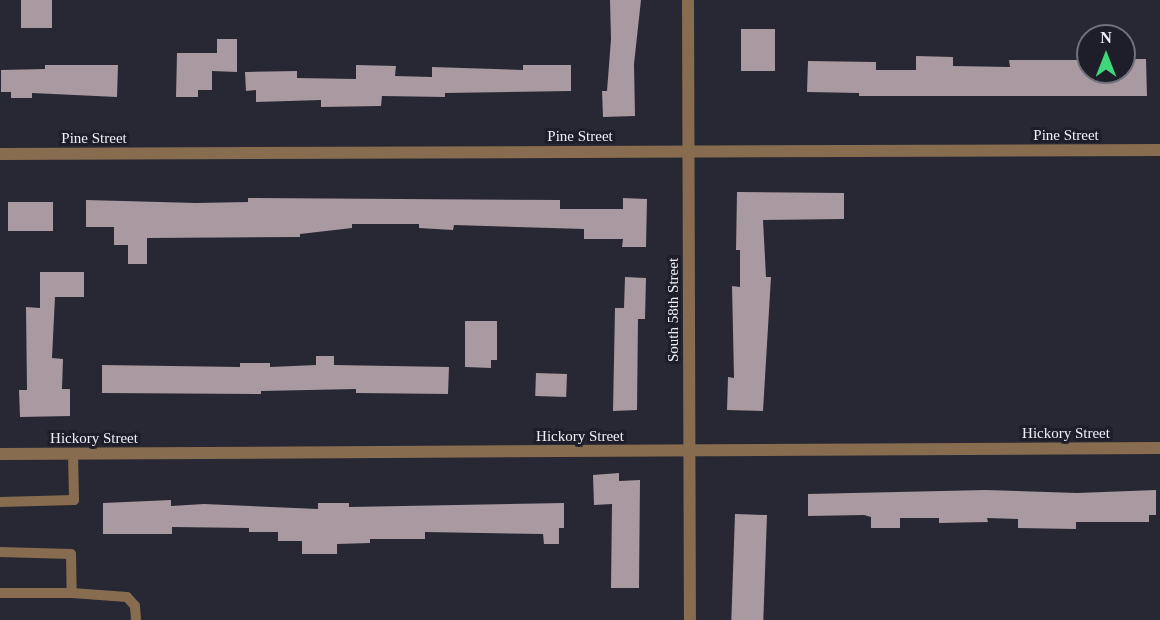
<!DOCTYPE html>
<style>
body{margin:0}
#map{position:relative;width:1160px;height:620px;overflow:hidden;background:#272834;font-family:Georgia,serif}
div>[style]{position:absolute}
.building>*{inset:0;background:#a999a0;transform-origin:0 0}
.service>*{height:10px;margin:-5px;padding:0 5px;transform-origin:5px;border-radius:5px;background:#886c4f}
.minor>*{height:12px;margin:-6px;padding:0 6px;transform-origin:6px;border-radius:6px;background:#886c4f}
span{translate:-50% -50%;white-space:nowrap;text-align:center;line-height:1.15;-webkit-text-stroke:6px #1d1e2a;paint-order:stroke}
.street-label{font-size:15px;color:#edeef6}
.north{position:absolute;left:1076px;top:24px;width:60px;height:60px;box-sizing:border-box;background:#1d1e2a;border:2px solid #70717c;border-radius:50%;rotate:0deg;font-size:16px;font-weight:700;line-height:24px;text-align:center;color:#edeef6}
.north::after{content:'';display:block;margin:auto;width:21px;height:27px;background:#40d77c;clip-path:polygon(50% 0,100% 100%,50% 72%,0 100%)}
</style>
<div id="map">
<div class="building">
<div style="left:21px;top:0;width:31px;height:28px"></div>
<div style="clip-path:polygon(610px 0,641px 0,634px 64px,635px 116px,603px 117px,602px 91px,607px 91px,611px 39px)"></div>
<div style="left:775px;top:29px;width:42px;height:34px;rotate:90deg"></div>
<div style="clip-path:polygon(217px 39px,237px 39px,237px 72px,212px 71px,212px 90px,198px 90px,198px 97px,176px 97px,177px 53px,217px 53px)"></div>
<div style="clip-path:polygon(916px 56px,953px 57px,953px 66px,1010px 67px,1009px 60px,1088px 60px,1088px 72px,1124px 72px,1124px 59px,1146px 59px,1147px 96px,859px 96px,859px 93px,807px 92px,808px 61px,876px 62px,876px 70px,916px 70px)"></div>
<div style="clip-path:polygon(45px 65px,118px 65px,117px 97px,32px 93px,32px 98px,11px 98px,11px 92px,1px 92px,1px 70px,45px 69px)"></div>
<div style="clip-path:polygon(356px 65px,396px 66px,395px 76px,432px 77px,432px 67px,523px 70px,523px 65px,571px 65px,571px 91px,445px 93px,445px 97px,382px 96px,381px 106px,321px 107px,321px 100px,256px 102px,256px 90px,246px 91px,245px 72px,297px 71px,297px 78px,356px 79px)"></div>
<div style="clip-path:polygon(737px 192px,844px 193px,844px 219px,763px 220px,766px 277px,771px 277px,763px 411px,727px 410px,728px 377px,734px 378px,732px 286px,740px 287px,740px 250px,736px 250px)"></div>
<div style="clip-path:polygon(248px 198px,560px 200px,560px 209px,623px 209px,623px 198px,647px 199px,646px 247px,622px 247px,623px 239px,584px 239px,584px 229px,454px 225px,453px 230px,419px 228px,419px 224px,352px 224px,352px 228px,300px 234px,300px 237px,147px 238px,147px 264px,128px 264px,128px 245px,114px 245px,114px 227px,86px 227px,86px 200px,196px 203px,248px 202px)"></div>
<div style="left:8px;top:202px;width:45px;height:29px"></div>
<div style="clip-path:polygon(40px 272px,84px 272px,84px 297px,55px 297px,52px 358px,63px 359px,62px 389px,70px 389px,70px 416px,20px 417px,19px 390px,27px 390px,26px 307px,40px 308px)"></div>
<div style="clip-path:polygon(625px 277px,646px 278px,645px 319px,638px 319px,637px 410px,613px 411px,615px 308px,624px 308px)"></div>
<div style="clip-path:polygon(465px 321px,497px 321px,497px 360px,491px 360px,491px 368px,465px 367px)"></div>
<div style="clip-path:polygon(316px 356px,334px 356px,334px 365px,449px 367px,448px 394px,356px 393px,356px 389px,261px 391px,261px 394px,102px 393px,102px 365px,240px 367px,240px 363px,270px 363px,270px 367px,316px 365px)"></div>
<div style="left:536px;top:373px;width:31px;height:23px;rotate:2deg"></div>
<div style="clip-path:polygon(619px 473px,619px 481px,640px 480px,639px 588px,611px 588px,612px 504px,594px 505px,593px 475px)"></div>
<div style="clip-path:polygon(986px 490px,1077px 493px,1156px 490px,1156px 515px,1149px 515px,1149px 522px,1076px 522px,1076px 529px,1018px 528px,1018px 519px,987px 518px,988px 522px,939px 523px,939px 518px,900px 518px,900px 528px,871px 528px,871px 517px,864px 515px,808px 516px,808px 494px)"></div>
<div style="clip-path:polygon(171px 500px,171px 506px,204px 504px,318px 509px,318px 503px,349px 503px,349px 507px,564px 503px,564px 528px,559px 528px,559px 544px,544px 544px,543px 534px,425px 532px,425px 539px,370px 539px,370px 543px,337px 544px,337px 554px,302px 554px,302px 541px,278px 541px,278px 532px,249px 532px,249px 528px,172px 527px,172px 534px,103px 534px,103px 503px)"></div>
<div style="left:735px;top:514px;width:32px;height:106px;rotate:2deg"></div>
</div>
<div class="service">
<div style="left:0;top:502px;width:74px;rotate:-1.5deg"></div>
<div style="left:74px;top:500px;width:46px;rotate:-91.2deg"></div>
<div style="left:0;top:552px;width:71px;rotate:1.6deg"></div>
<div style="left:71px;top:554px;width:39px;rotate:89deg"></div>
<div style="left:72px;top:593px;width:72px;rotate:180deg"></div>
<div style="left:72px;top:593px;width:55px;rotate:4.2deg"></div>
<div style="left:127px;top:597px;width:12px;rotate:48deg"></div>
<div style="left:135px;top:606px;width:14px;rotate:86deg"></div>
</div>
<div class="minor">
<div style="left:688px;top:0;width:620px;rotate:89.82deg"></div>
<div style="left:0;top:154px;width:1160px;rotate:-0.2deg"></div>
<div style="left:0;top:454px;width:1160px;rotate:-0.3deg"></div>
</div>
<div class="street-label">
<span style="left:1066px;top:136px">Pine Street</span>
<span style="left:580px;top:137px">Pine Street</span>
<span style="left:94px;top:139px">Pine Street</span>
<span style="left:674px;top:310px;rotate:-90deg">South 58th Street</span>
<span style="left:1066px;top:434px">Hickory Street</span>
<span style="left:580px;top:437px">Hickory Street</span>
<span style="left:94px;top:439px">Hickory Street</span>
</div>
<div class="north">N</div>
</div>
